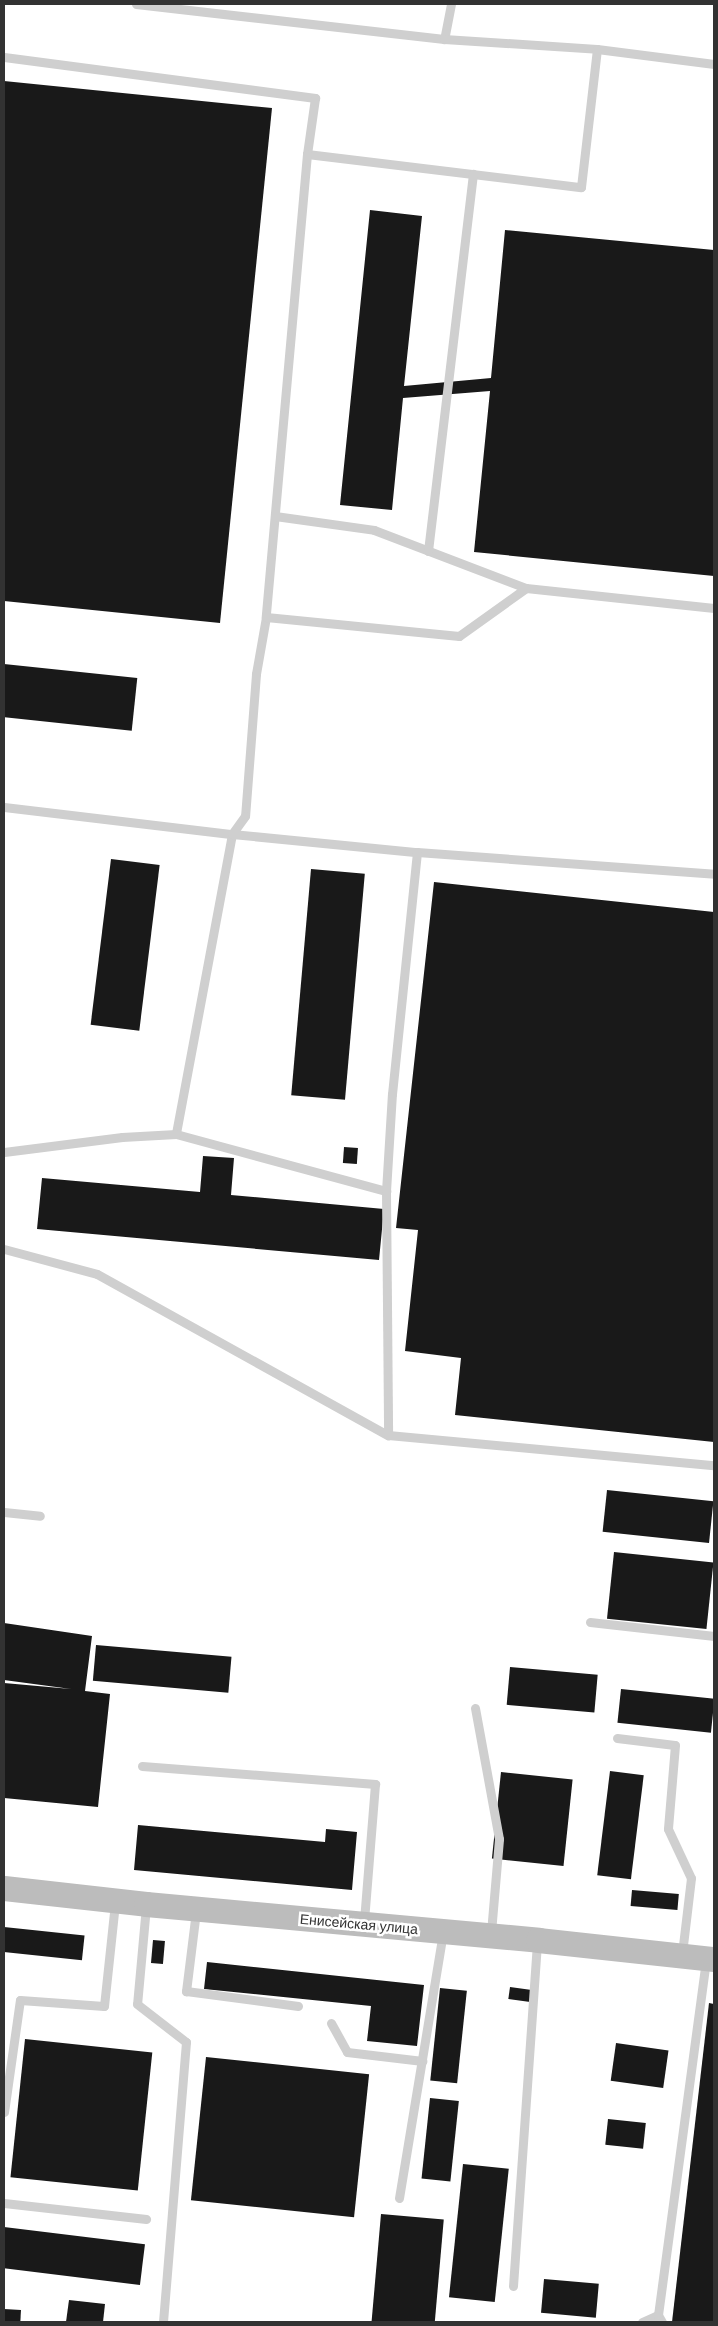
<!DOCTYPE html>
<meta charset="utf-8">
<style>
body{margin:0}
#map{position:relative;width:718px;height:2326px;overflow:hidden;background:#fff;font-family:"DM Sans",sans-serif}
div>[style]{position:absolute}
.building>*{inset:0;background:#191919;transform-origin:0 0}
.lane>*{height:9px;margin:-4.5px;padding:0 4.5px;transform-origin:4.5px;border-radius:4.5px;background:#cfcfcf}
.secondary>*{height:25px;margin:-12.5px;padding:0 12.5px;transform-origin:12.5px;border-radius:12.5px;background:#bcbcbc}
span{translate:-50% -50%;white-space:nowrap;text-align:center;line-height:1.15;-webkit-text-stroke:5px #fff;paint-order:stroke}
.street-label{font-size:14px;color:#323232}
.frame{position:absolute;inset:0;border:5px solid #323232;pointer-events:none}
</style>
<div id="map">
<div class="building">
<div style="clip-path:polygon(4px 81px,272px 108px,220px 623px,4px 601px)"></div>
<div style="clip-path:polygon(370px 210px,422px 216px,404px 386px,491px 378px,505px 230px,714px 250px,714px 576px,474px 552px,490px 391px,403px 398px,392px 510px,340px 505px)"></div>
<div style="left:4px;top:664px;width:134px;height:53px;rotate:6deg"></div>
<div style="left:111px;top:859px;width:49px;height:167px;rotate:7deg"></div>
<div style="left:311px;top:869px;width:54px;height:227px;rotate:5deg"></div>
<div style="clip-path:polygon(434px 882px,714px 912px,714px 1442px,455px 1415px,461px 1358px,405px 1351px,418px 1230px,396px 1228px)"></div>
<div style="left:344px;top:1147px;width:14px;height:16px;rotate:4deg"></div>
<div style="clip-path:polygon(203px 1156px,234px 1158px,231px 1195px,384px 1209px,379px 1260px,37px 1229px,42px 1178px,200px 1192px)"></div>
<div style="left:607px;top:1490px;width:107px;height:42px;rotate:6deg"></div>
<div style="left:614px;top:1552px;width:100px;height:67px;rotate:6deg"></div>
<div style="clip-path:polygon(4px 1623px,92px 1636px,85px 1691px,110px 1694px,98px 1807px,4px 1798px,4px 1683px,71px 1689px,4px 1680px)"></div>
<div style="left:96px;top:1645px;width:136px;height:36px;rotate:5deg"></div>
<div style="left:510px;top:1667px;width:88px;height:38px;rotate:5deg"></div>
<div style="left:621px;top:1689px;width:94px;height:34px;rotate:6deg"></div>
<div style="left:610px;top:1771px;width:34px;height:105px;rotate:7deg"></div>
<div style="left:501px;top:1772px;width:72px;height:87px;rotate:6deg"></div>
<div style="clip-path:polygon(138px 1825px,325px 1842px,326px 1829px,357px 1832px,352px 1890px,134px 1870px)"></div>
<div style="left:632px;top:1890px;width:47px;height:16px;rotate:5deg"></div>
<div style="left:4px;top:1927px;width:81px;height:25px;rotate:6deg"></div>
<div style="left:153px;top:1940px;width:12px;height:23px;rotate:5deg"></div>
<div style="clip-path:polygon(207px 1962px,424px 1985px,417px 2046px,367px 2041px,371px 2006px,204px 1989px)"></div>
<div style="left:510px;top:1987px;width:22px;height:12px;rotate:8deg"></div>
<div style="left:440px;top:1988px;width:27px;height:93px;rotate:6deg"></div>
<div style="clip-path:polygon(709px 2003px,714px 2004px,714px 2322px,672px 2322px)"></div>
<div style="left:25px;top:2039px;width:128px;height:139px;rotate:6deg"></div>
<div style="left:616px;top:2043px;width:53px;height:38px;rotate:8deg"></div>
<div style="left:206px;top:2057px;width:164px;height:144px;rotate:6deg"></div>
<div style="left:430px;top:2098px;width:29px;height:81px;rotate:6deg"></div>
<div style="left:608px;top:2119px;width:38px;height:26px;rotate:6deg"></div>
<div style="left:463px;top:2164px;width:46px;height:134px;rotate:6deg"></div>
<div style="left:381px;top:2214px;width:63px;height:108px;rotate:5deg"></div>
<div style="left:4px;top:2227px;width:142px;height:41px;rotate:7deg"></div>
<div style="left:544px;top:2279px;width:55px;height:34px;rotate:5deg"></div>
<div style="clip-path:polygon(69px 2300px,105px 2304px,103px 2322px,66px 2322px)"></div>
<div style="left:4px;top:2309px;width:17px;height:13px;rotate:3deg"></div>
</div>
<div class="lane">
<div style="left:136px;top:4px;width:310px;rotate:6.5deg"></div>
<div style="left:451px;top:4px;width:36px;rotate:101deg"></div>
<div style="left:444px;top:39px;width:153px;rotate:3.7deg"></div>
<div style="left:597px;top:49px;width:118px;rotate:7.3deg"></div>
<div style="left:4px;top:57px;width:314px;rotate:7.5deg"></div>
<div style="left:315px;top:98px;width:57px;rotate:98.1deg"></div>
<div style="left:307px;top:154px;width:276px;rotate:6.9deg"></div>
<div style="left:581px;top:187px;width:139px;rotate:-83.4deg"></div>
<div style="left:307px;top:154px;width:465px;rotate:95.1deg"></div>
<div style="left:266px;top:617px;width:58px;rotate:100deg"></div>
<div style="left:256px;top:674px;width:142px;rotate:94.4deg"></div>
<div style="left:245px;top:816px;width:22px;rotate:126deg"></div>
<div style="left:232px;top:834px;width:305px;rotate:100.6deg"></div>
<div style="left:176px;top:1134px;width:218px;rotate:15.2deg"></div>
<div style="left:386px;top:1191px;width:244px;rotate:89.5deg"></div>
<div style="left:275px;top:516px;width:100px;rotate:8deg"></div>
<div style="left:374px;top:530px;width:163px;rotate:20.9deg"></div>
<div style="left:526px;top:588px;width:189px;rotate:6.1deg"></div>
<div style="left:428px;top:551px;width:380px;rotate:-83.2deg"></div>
<div style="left:266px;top:617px;width:194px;rotate:5.6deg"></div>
<div style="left:459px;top:636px;width:82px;rotate:-35.6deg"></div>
<div style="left:4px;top:807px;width:230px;rotate:6.8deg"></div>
<div style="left:232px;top:834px;width:186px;rotate:5.6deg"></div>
<div style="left:417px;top:852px;width:298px;rotate:4.2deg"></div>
<div style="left:4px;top:1152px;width:119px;rotate:-7.2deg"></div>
<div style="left:122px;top:1137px;width:54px;rotate:-3.2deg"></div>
<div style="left:386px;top:1191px;width:97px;rotate:-86.5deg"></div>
<div style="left:392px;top:1094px;width:243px;rotate:-84.1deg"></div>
<div style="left:4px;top:1249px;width:96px;rotate:15deg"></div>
<div style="left:97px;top:1274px;width:333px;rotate:29deg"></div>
<div style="left:388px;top:1435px;width:327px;rotate:5.3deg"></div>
<div style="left:4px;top:1512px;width:36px;rotate:6deg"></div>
<div style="left:590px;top:1622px;width:125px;rotate:6.4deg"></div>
<div style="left:475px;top:1708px;width:133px;rotate:79.6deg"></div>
<div style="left:499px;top:1839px;width:94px;rotate:94.9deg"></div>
<div style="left:617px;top:1738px;width:58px;rotate:6.9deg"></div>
<div style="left:675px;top:1745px;width:84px;rotate:94.8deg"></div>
<div style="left:668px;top:1829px;width:54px;rotate:64.9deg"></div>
<div style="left:691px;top:1878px;width:76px;rotate:96.8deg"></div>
<div style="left:142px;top:1766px;width:234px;rotate:4.4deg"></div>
<div style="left:375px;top:1784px;width:138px;rotate:94.6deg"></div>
<div style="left:146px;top:1906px;width:98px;rotate:95.2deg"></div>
<div style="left:137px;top:2004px;width:62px;rotate:37.8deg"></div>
<div style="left:186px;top:2042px;width:281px;rotate:94.7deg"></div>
<div style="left:196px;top:1911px;width:81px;rotate:97.1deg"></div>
<div style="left:186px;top:1991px;width:113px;rotate:7.6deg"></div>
<div style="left:331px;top:2023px;width:33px;rotate:61deg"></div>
<div style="left:347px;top:2052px;width:76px;rotate:6.8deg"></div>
<div style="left:4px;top:2112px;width:113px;rotate:-81.9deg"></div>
<div style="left:20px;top:2000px;width:84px;rotate:4.1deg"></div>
<div style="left:104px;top:2006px;width:104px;rotate:-83.9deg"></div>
<div style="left:399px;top:2198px;width:270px;rotate:-80.6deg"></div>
<div style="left:4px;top:2203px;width:143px;rotate:6.4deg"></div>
<div style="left:513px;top:2286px;width:344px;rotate:-86deg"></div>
<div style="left:642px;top:2322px;width:17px;rotate:-24deg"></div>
<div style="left:662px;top:2322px;width:8px;rotate:-120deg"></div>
<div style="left:658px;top:2315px;width:357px;rotate:-82.3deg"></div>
</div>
<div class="secondary">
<div style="left:4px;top:1888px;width:143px;rotate:6.4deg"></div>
<div style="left:146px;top:1904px;width:394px;rotate:5.2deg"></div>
<div style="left:538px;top:1940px;width:177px;rotate:6.2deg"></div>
</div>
<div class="street-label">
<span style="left:359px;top:1924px;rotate:5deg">Енисейская улица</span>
</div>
<div class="frame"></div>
</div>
